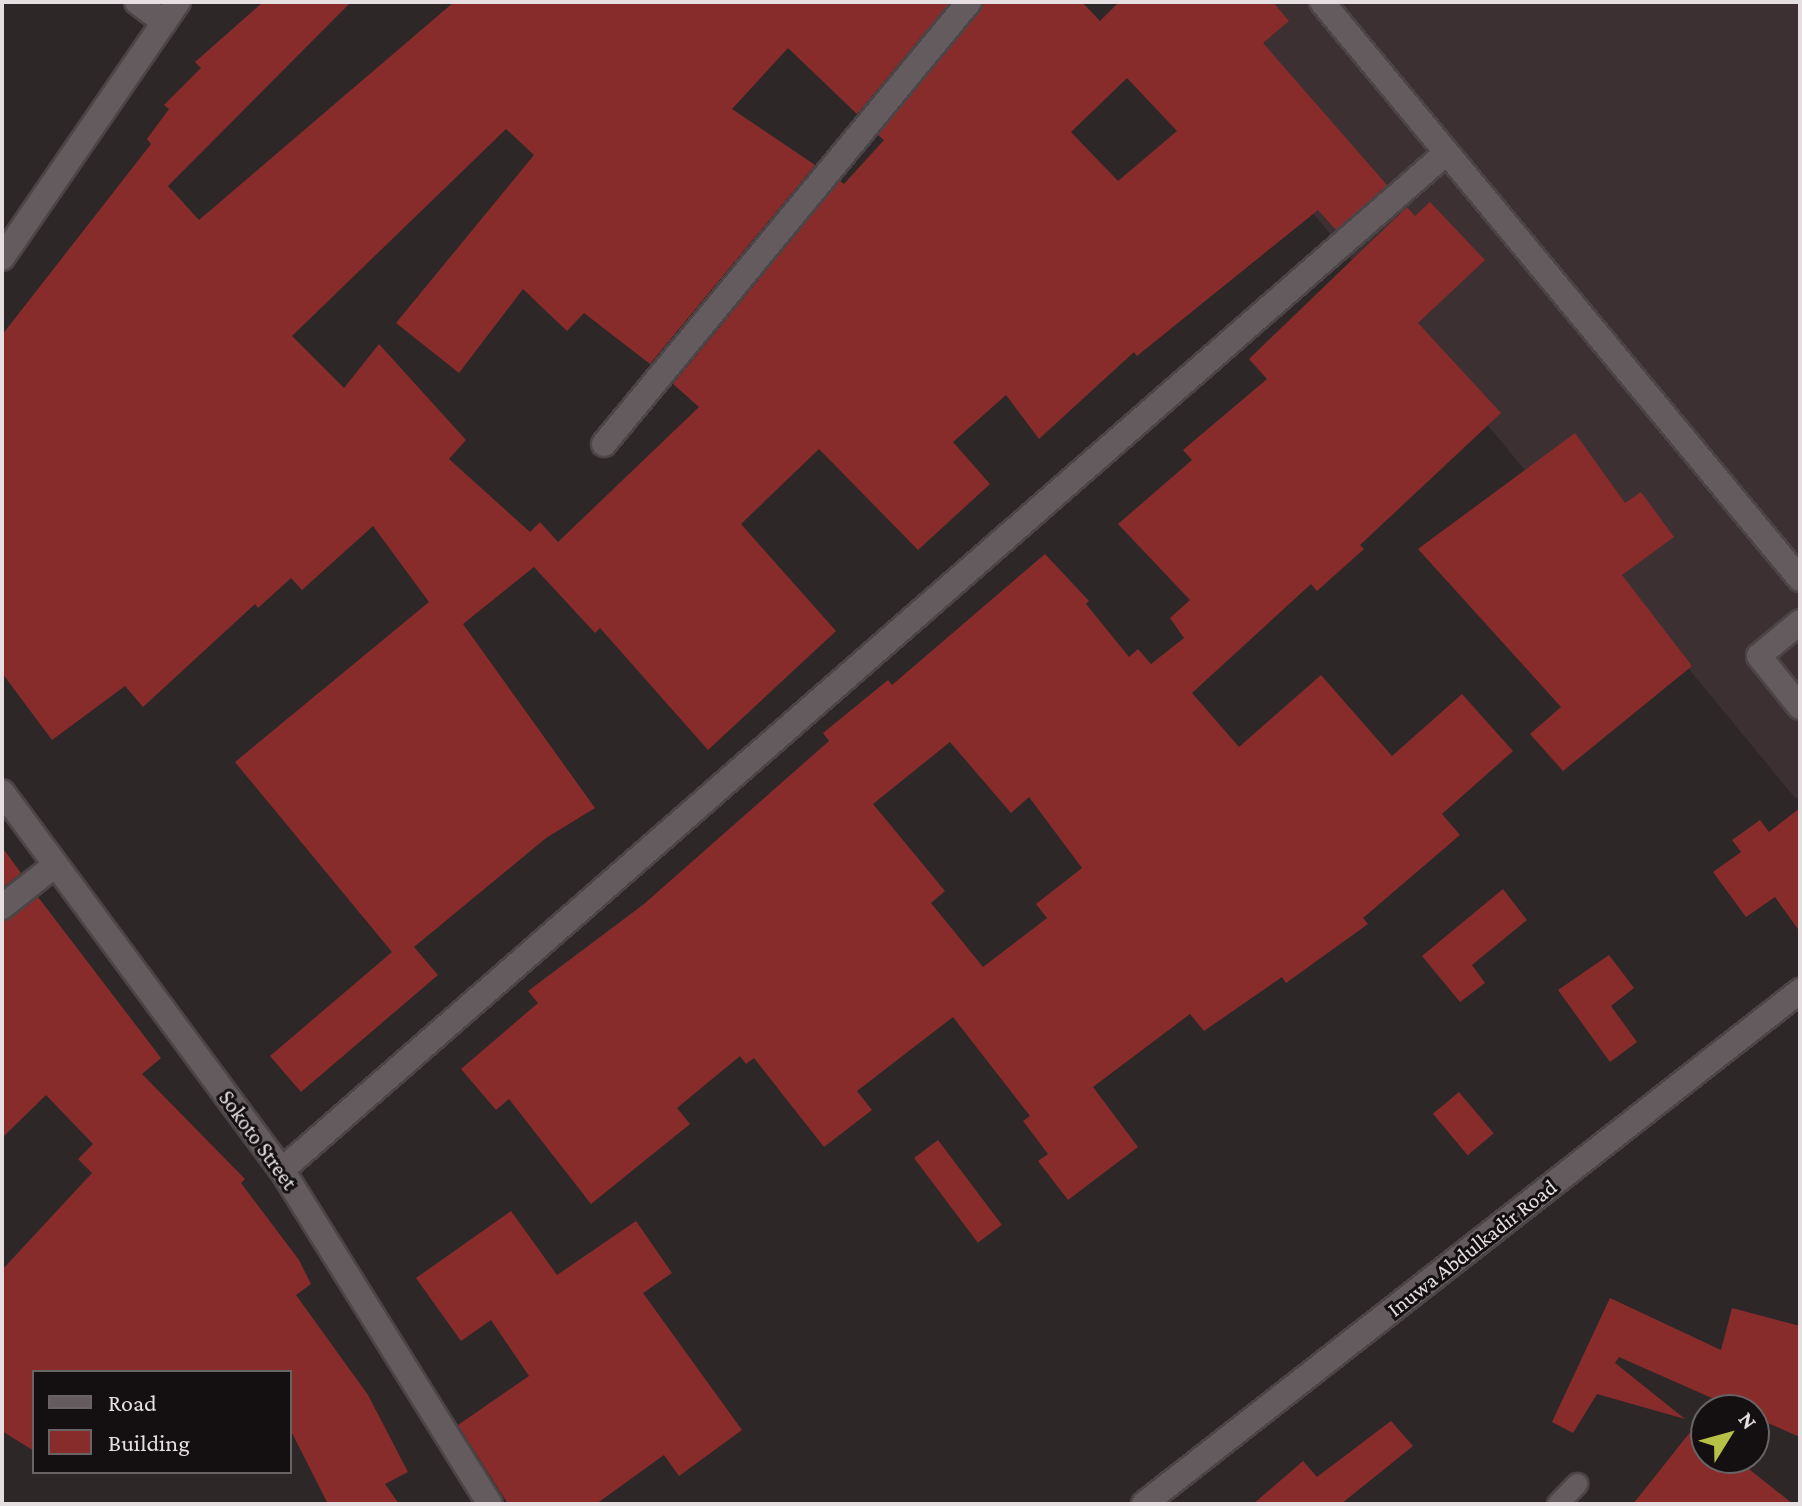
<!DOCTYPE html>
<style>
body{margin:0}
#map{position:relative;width:1802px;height:1506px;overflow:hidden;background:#2e2728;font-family:"Crimson Pro",serif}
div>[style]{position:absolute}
.built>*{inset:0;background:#3d3033}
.building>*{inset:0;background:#872c2b;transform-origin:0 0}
.roads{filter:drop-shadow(2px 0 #4c4547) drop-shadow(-2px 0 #4c4547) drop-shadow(0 2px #4c4547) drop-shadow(0 -2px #4c4547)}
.lane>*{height:20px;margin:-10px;padding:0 10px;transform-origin:10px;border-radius:10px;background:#635b5d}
.street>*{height:24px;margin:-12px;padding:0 12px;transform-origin:12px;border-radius:12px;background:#635b5d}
.secondary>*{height:24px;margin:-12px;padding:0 12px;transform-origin:12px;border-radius:12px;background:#635b5d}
span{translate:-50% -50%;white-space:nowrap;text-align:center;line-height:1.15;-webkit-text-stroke:6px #141011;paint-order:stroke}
.street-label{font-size:22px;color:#e5dfe1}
.frame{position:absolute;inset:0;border:4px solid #e5dfe1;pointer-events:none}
.legend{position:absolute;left:32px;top:1370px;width:260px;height:104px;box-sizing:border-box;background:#141011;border:2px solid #686364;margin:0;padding:10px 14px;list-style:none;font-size:24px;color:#e5dfe1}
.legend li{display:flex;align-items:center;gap:16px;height:40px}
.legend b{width:40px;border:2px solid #686364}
.north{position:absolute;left:1690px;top:1394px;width:80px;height:80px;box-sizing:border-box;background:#141011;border:2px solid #686364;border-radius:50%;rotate:53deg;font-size:22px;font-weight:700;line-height:32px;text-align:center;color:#e5dfe1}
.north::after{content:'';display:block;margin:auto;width:28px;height:36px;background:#b8c147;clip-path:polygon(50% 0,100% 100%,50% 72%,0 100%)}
</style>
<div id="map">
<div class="built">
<div style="clip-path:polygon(1139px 2px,1800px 2px,1800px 796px,1796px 799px)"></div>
</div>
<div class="building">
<div style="clip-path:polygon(evenodd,263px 2px,351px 2px,168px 186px,199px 220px,454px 2px,950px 2px,857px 114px,788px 48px,732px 109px,815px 165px,650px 364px,584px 313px,567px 331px,523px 289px,459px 373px,396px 323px,534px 155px,506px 129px,292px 336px,344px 388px,379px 344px,466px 440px,449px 459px,530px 532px,540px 522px,558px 542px,699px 407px,673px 384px,840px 181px,844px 184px,884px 140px,878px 135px,984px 2px,1082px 2px,1100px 21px,1119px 2px,1273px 2px,1289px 21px,1263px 43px,1387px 185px,1336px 230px,1318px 210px,1137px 356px,1134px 352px,1039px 439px,1006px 395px,953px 442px,990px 484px,918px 550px,819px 449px,741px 524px,836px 631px,708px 750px,600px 628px,595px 633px,534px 567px,463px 624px,595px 808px,546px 838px,414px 947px,438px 975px,301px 1092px,270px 1056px,392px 952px,235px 762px,429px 602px,373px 526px,302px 590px,291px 578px,258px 608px,255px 604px,143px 707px,125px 686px,52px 740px,2px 673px,2px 335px,151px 144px,147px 139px,169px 109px,164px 105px,201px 68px,195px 62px,263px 2px,1127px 78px,1177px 131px,1118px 181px,1071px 132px,1127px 78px)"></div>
<div style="clip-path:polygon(evenodd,1430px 202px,1485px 260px,1418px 323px,1501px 413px,1360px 545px,1364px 549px,1317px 591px,1311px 584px,1192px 693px,1239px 747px,1321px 675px,1392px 756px,1462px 694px,1513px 751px,1442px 814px,1460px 835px,1363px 918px,1368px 924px,1286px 983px,1282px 977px,1204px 1031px,1190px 1014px,1093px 1087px,1138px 1147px,1068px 1200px,1038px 1161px,1048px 1154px,1023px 1121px,1030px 1116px,953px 1017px,857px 1091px,872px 1110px,824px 1147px,754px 1058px,746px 1064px,740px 1056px,677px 1108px,690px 1124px,591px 1204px,509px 1099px,496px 1110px,461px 1069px,538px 1003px,528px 991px,644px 904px,829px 741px,823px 733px,888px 680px,892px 685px,1045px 554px,1089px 601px,1086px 604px,1129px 657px,1138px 649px,1151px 664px,1184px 638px,1170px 618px,1190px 600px,1118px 524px,1192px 460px,1183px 450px,1267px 379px,1249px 359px,1407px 207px,1415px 216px,1430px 202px,950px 742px,1011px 813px,1029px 797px,1082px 868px,1036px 904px,1047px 918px,983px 967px,931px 903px,945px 891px,873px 804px,950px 742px)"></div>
<div style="clip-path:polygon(1575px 433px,1625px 503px,1641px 492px,1674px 537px,1622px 575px,1692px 666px,1563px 771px,1530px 734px,1561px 707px,1418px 549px)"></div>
<div style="clip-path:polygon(1800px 808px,1800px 932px,1775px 897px,1746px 917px,1713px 872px,1741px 852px,1732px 840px,1760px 820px,1769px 832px)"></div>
<div style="clip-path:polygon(2px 847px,21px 873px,2px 888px)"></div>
<div style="clip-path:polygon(1503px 889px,1527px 920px,1472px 965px,1485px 983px,1460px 1002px,1422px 956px)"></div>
<div style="clip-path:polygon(38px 897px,161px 1058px,142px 1074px,245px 1179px,241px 1183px,299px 1260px,311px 1284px,296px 1295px,368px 1395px,408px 1472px,385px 1484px,399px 1504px,328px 1504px,290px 1429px,290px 1372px,34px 1372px,34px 1451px,2px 1431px,2px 1270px,92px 1173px,78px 1159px,93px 1144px,46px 1095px,2px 1138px,2px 922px)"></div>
<div style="clip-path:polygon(1609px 955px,1634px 988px,1611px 1006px,1637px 1042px,1610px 1062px,1558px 990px)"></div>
<div style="left:1459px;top:1092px;width:54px;height:34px;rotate:50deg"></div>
<div style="left:938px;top:1140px;width:106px;height:30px;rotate:53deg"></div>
<div style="clip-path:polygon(511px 1211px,557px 1275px,636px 1221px,672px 1273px,643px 1293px,742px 1430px,679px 1476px,664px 1455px,596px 1504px,508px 1504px,458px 1425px,529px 1376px,491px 1320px,461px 1341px,416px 1278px)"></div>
<div style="clip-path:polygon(1610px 1298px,1721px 1350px,1732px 1308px,1800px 1326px,1800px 1437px,1754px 1417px,1754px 1410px,1739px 1410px,1619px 1357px,1615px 1363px,1685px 1419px,1597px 1394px,1573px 1433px,1552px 1422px)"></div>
<div style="clip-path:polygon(1391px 1421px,1413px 1446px,1341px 1504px,1253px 1504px,1303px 1461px,1317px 1477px)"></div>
<div style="clip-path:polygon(1695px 1426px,1706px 1435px,1706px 1458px,1735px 1458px,1793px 1504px,1633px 1504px)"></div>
</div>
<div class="roads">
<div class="lane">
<div style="left:1558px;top:1504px;width:28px;rotate:-46deg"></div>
</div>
<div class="street">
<div style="left:137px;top:2px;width:34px;rotate:37deg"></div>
<div style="left:1322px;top:2px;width:749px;rotate:50.36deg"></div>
<div style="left:2px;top:258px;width:311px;rotate:-55.5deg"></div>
<div style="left:604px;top:444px;width:573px;rotate:-50.45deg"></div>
<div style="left:1800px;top:622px;width:53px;rotate:140.3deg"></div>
<div style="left:1759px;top:656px;width:65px;rotate:51.2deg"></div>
<div style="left:2px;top:792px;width:470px;rotate:53.5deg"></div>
<div style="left:282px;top:1170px;width:393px;rotate:58.1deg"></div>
<div style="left:2px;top:907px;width:66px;rotate:-38.3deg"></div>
<div style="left:282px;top:1170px;width:1543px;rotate:-41.14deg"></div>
</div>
<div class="secondary">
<div style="left:1144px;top:1504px;width:833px;rotate:-38.03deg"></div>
</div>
</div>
<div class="street-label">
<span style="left:258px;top:1140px;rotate:54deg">Sokoto Street</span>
<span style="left:1472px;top:1248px;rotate:-38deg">Inuwa Abdulkadir Road</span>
</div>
<div class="frame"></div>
<ul class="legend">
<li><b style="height:10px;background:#635b5d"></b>Road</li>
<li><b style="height:22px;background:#872c2b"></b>Building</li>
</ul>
<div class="north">N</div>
</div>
